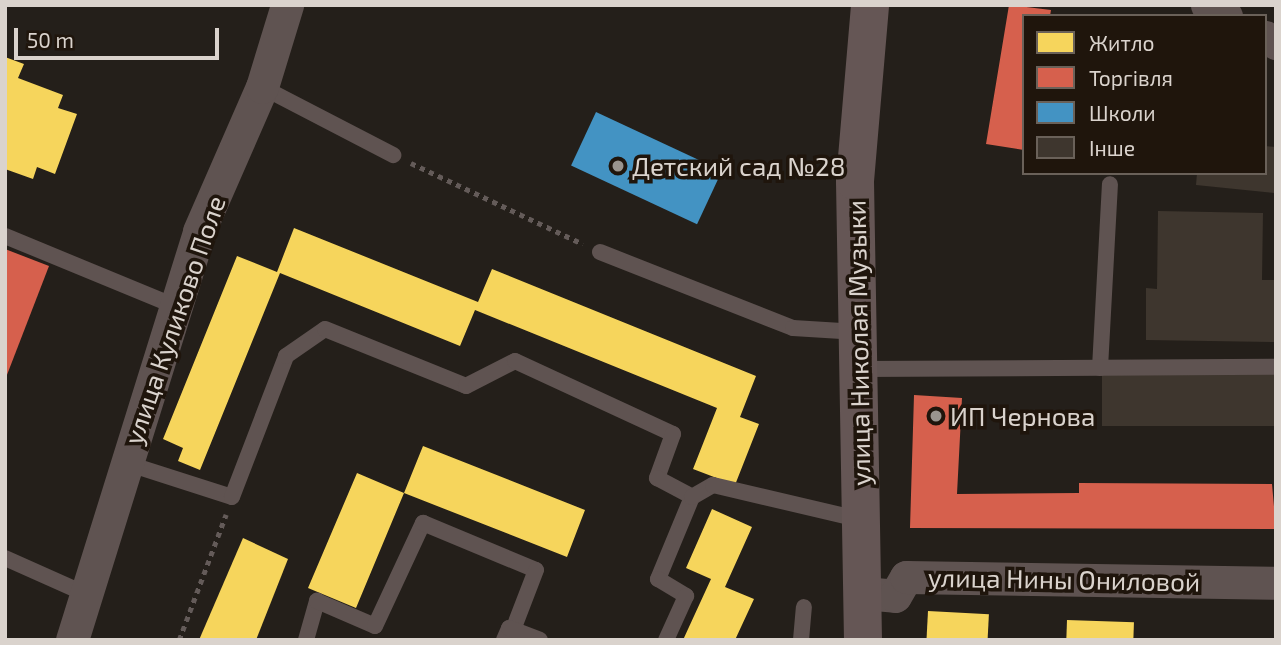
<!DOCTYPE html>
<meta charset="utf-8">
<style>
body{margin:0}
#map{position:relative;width:1281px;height:645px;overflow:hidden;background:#241f1a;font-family:"Exo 2",sans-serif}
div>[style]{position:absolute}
.homes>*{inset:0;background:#f6d55c;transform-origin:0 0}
.shops>*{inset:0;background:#d6604d}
.schools>*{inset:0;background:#4393c3;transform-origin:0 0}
.building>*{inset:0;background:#3e362e;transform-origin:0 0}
.path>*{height:4.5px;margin-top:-2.25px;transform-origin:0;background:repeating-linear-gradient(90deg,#645b59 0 5px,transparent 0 10px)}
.lane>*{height:16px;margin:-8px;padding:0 8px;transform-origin:8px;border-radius:8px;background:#5f5351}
.street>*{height:33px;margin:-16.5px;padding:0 16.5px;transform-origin:16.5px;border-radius:16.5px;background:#5f5351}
.secondary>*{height:38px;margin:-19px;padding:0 19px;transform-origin:19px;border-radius:19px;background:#655655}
.dots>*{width:19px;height:19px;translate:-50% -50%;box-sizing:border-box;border:4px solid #1f150c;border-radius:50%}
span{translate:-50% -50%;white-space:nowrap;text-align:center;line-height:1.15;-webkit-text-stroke:7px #1f150c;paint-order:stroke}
.poi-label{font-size:26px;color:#dad3cd}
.left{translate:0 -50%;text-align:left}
.street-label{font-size:26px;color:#dad3cd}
.frame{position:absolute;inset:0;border:7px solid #dad3cd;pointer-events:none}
.legend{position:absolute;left:1022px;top:14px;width:245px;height:161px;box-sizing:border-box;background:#1f150c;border:2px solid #6a6159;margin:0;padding:9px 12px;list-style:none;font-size:21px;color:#dad3cd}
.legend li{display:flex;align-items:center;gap:14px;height:35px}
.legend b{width:35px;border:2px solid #6a6159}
.scale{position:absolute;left:14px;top:28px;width:205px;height:32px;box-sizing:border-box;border:4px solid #dad3cd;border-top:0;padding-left:9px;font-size:21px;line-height:24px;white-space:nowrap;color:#dad3cd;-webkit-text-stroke:5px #1f150c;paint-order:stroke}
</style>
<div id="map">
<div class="homes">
<div style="clip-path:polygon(5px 57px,24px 64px,18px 78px,63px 95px,58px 108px,77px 114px,55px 174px,37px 167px,33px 179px,5px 169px)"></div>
<div style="clip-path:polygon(294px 228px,478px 302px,492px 269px,756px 376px,740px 417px,759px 424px,735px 485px,693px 469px,717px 408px,475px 310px,460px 346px,280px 273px,200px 470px,178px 461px,183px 448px,163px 439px,237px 256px,277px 272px)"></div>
<div style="clip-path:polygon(423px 446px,585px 510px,567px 557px,404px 493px,356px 608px,308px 588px,357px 473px,404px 493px)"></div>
<div style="clip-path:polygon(712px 509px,752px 527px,725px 587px,754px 599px,735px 640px,683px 640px,711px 579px,686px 568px)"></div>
<div style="clip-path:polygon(243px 538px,288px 559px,256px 640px,199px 640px)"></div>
<div style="left:928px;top:611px;width:61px;height:29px;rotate:3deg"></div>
<div style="left:1067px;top:620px;width:67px;height:20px;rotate:2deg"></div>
</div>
<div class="shops">
<div style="clip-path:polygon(1009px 5px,1051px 10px,1050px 16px,1024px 16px,1024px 150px,986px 144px)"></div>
<div style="clip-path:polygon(5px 249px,49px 266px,5px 380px)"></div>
<div style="clip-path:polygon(914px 395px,962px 398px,957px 494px,1079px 493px,1079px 483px,1272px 484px,1276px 529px,910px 528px)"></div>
</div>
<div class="schools">
<div style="left:596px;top:112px;width:139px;height:59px;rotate:25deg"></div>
</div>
<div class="building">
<div style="clip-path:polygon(1265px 146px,1276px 147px,1274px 193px,1196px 185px,1197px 173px,1265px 173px)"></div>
<div style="clip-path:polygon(1158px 211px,1263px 213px,1262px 280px,1276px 280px,1276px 342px,1146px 340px,1146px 288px,1157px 289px)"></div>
<div style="left:1276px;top:372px;width:54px;height:174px;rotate:90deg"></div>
</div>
<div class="path">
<div style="left:411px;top:163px;width:190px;rotate:25.2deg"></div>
<div style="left:179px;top:640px;width:134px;rotate:-69.5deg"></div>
</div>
<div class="lane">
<div style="left:262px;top:87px;width:148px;rotate:27.4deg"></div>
<div style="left:5px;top:236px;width:184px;rotate:22.4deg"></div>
<div style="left:600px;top:252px;width:207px;rotate:21.5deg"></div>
<div style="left:793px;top:328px;width:65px;rotate:3.5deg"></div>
<div style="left:1100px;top:368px;width:184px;rotate:-86.9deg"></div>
<div style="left:859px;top:369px;width:417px;rotate:-0.3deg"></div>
<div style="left:126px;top:463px;width:111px;rotate:17.8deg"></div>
<div style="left:232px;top:497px;width:151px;rotate:-69deg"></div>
<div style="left:286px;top:356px;width:47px;rotate:-34.7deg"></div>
<div style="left:325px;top:329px;width:152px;rotate:22deg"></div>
<div style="left:466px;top:386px;width:55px;rotate:-27deg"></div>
<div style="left:515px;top:361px;width:174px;rotate:24.8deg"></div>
<div style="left:673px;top:434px;width:47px;rotate:110deg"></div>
<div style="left:657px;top:478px;width:40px;rotate:28deg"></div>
<div style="left:692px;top:497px;width:89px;rotate:112.5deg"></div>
<div style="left:658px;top:579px;width:33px;rotate:31deg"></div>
<div style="left:686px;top:596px;width:48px;rotate:114.4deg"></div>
<div style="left:692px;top:497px;width:24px;rotate:-30deg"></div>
<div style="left:713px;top:485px;width:153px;rotate:13.2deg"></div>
<div style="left:5px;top:558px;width:89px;rotate:24deg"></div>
<div style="left:306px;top:640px;width:41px;rotate:-74.2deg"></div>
<div style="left:317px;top:601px;width:63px;rotate:23.3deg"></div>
<div style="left:375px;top:626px;width:114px;rotate:-65deg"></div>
<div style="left:423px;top:523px;width:122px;rotate:22.6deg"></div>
<div style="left:536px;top:570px;width:64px;rotate:111deg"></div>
<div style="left:504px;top:640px;width:13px;rotate:-67deg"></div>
<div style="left:509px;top:628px;width:33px;rotate:21deg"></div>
<div style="left:801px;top:640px;width:33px;rotate:-85deg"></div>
</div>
<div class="street">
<div style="left:1207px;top:5px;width:22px;rotate:30deg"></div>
<div style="left:1265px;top:37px;width:13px;rotate:29deg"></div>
<div style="left:863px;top:593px;width:32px;rotate:5deg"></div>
<div style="left:895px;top:596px;width:22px;rotate:-60deg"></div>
<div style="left:906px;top:577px;width:370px;rotate:0.9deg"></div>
<div style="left:72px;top:640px;width:428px;rotate:-72.7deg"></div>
<div style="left:199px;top:231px;width:157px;rotate:-66.4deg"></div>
<div style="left:262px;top:87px;width:86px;rotate:-73deg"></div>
</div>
<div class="secondary">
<div style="left:863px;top:640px;width:459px;rotate:-91deg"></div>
<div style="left:855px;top:181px;width:177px;rotate:-85.1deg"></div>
</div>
<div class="dots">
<div style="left:618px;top:166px;background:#9a948e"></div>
<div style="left:936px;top:416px;background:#9a948e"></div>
</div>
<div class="poi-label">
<span class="left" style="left:632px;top:166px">Детский сад №28</span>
<span class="left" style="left:950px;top:416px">ИП Чернова</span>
</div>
<div class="street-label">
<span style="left:174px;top:320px;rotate:-71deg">улица Куликово Поле</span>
<span style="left:858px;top:343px;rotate:-91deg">улица Николая Музыки</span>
<span style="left:1064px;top:579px;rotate:1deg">улица Нины Ониловой</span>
</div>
<div class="frame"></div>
<ul class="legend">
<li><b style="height:19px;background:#f6d55c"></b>Житло</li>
<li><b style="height:19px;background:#d6604d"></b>Торгівля</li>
<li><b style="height:19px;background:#4393c3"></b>Школи</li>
<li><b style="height:19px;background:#3e362e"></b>Інше</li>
</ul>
<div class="scale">50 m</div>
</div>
